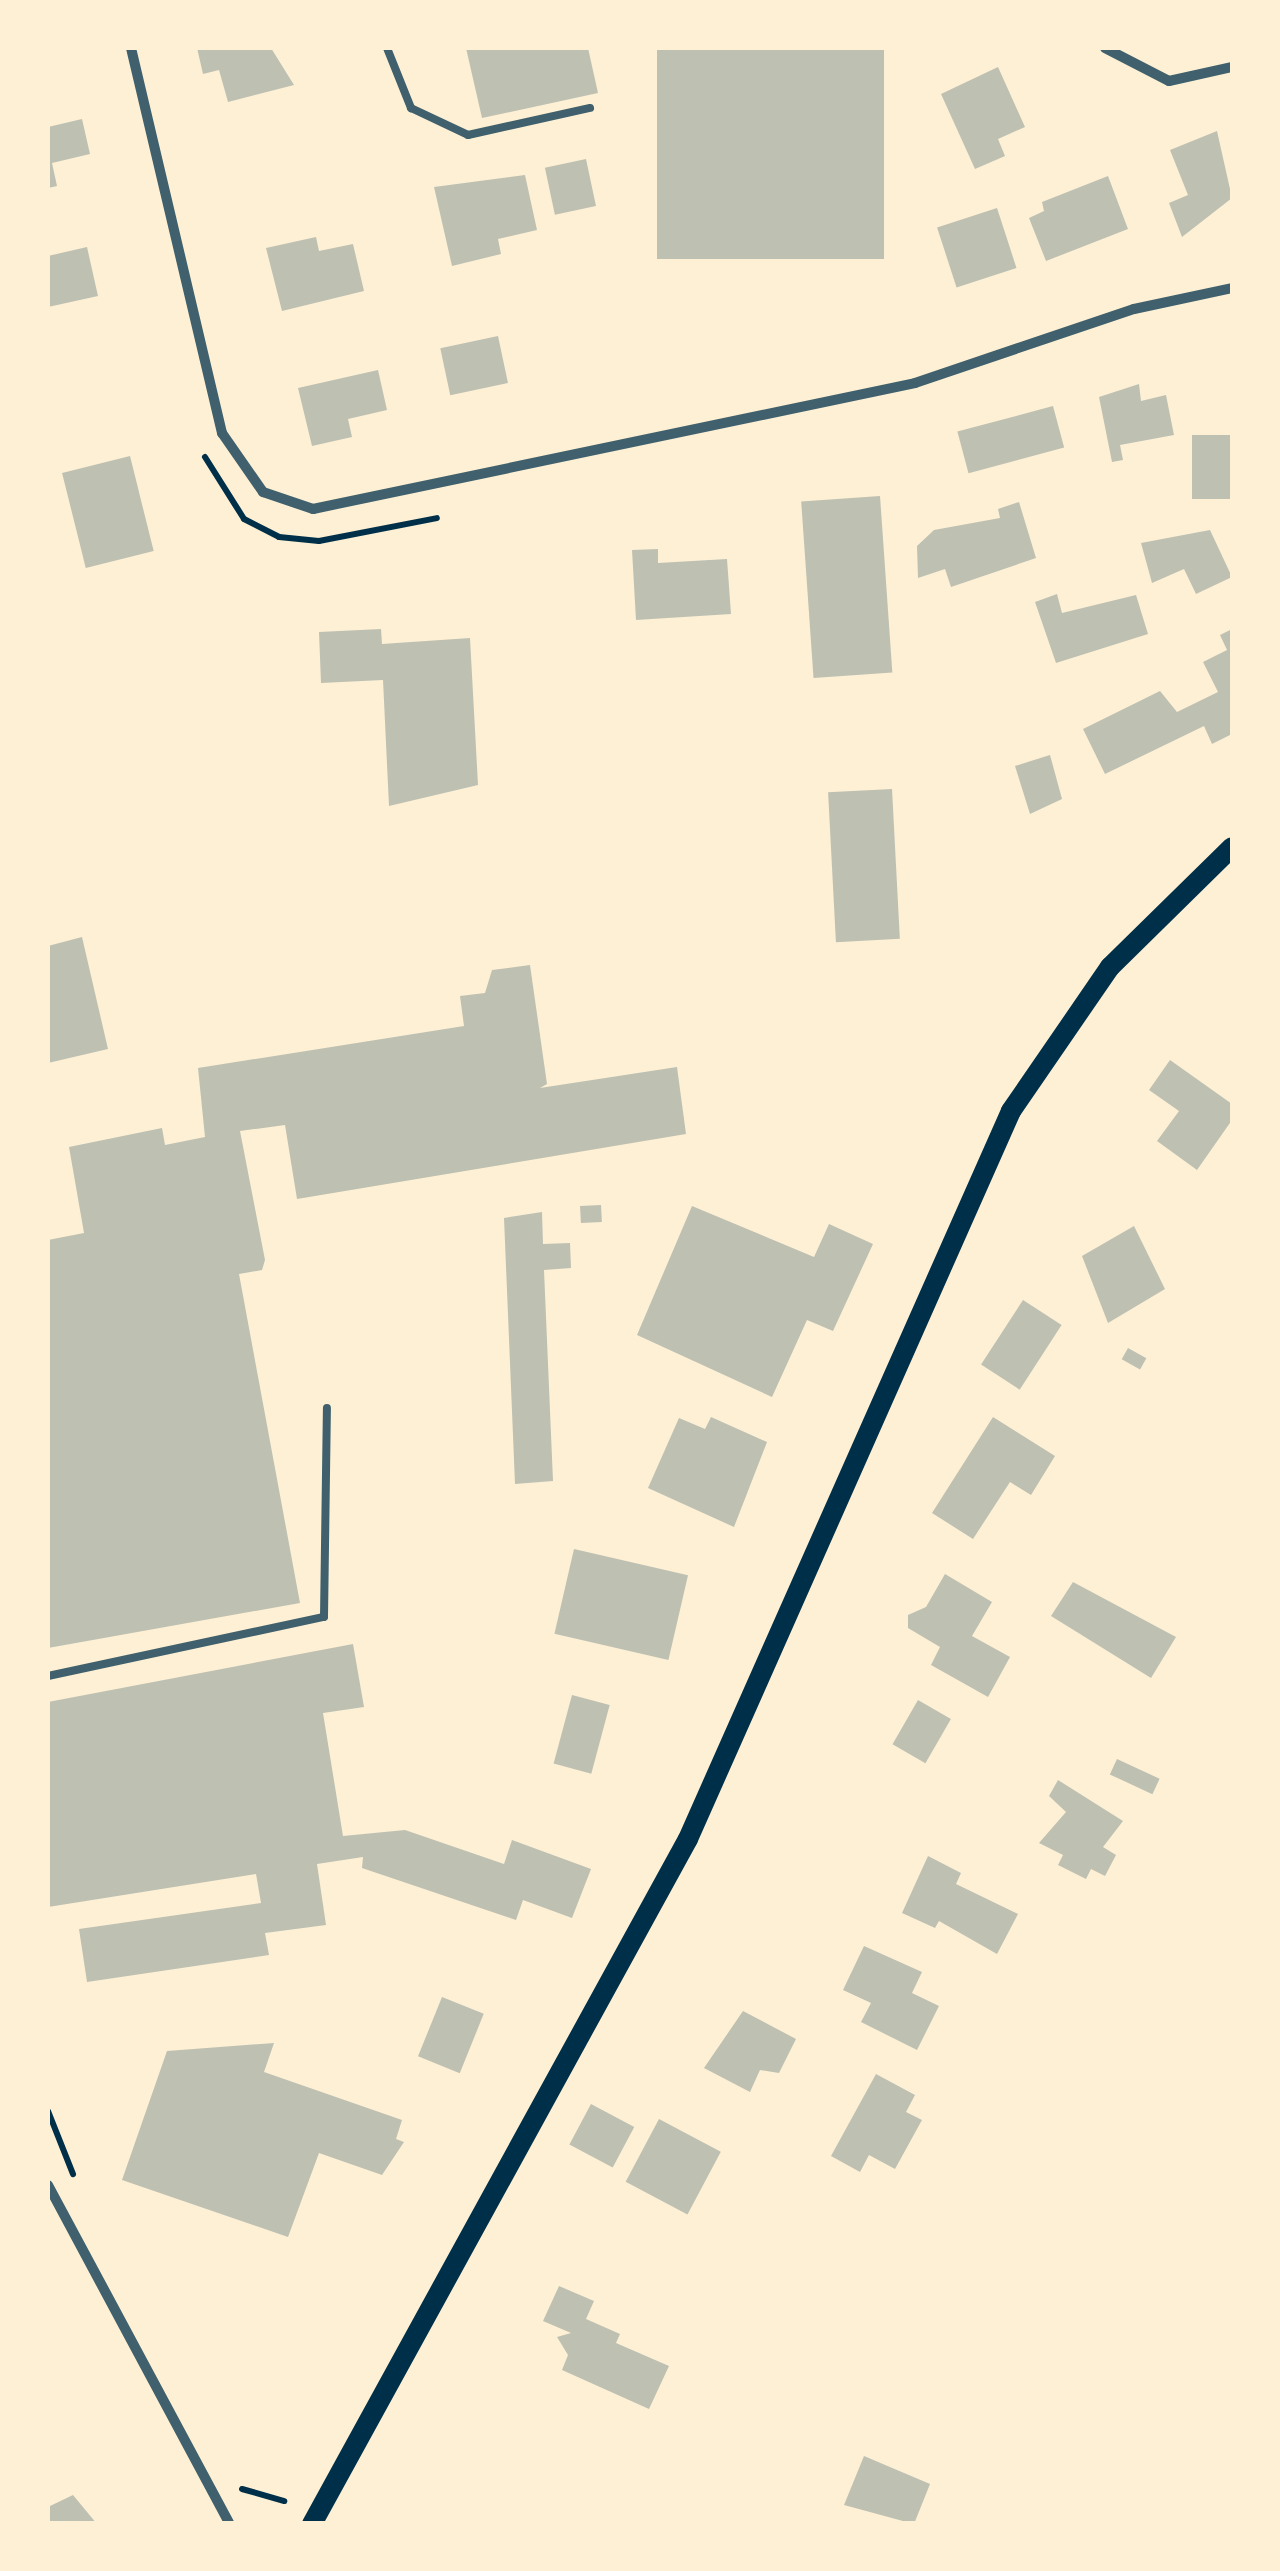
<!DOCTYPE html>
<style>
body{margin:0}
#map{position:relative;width:1280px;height:2571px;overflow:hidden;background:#fdf0d5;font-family:Overpass,sans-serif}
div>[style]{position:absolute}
.building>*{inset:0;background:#bec0b2;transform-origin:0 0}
.path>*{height:6px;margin:-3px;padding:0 3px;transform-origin:3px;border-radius:3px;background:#003049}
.service>*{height:8px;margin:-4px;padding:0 4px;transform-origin:4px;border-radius:4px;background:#3f606c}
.minor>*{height:10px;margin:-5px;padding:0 5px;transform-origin:5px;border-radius:5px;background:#3f606c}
.secondary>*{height:20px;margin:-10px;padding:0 10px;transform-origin:10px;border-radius:10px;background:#003049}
span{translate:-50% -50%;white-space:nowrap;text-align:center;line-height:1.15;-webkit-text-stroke:8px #fdf0d5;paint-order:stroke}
.frame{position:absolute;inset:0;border:50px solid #fdf0d5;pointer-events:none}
</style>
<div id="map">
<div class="building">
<div style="clip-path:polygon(197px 48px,271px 48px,294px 85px,228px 102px,219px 70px,203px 74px)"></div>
<div style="clip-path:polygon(466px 48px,588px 48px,598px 93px,482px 118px)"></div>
<div style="left:657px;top:48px;width:227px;height:211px"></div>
<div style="clip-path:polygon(998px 67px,1025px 127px,998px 139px,1005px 156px,975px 169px,941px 94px)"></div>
<div style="clip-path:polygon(82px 119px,90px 154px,52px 163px,57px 186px,48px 188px,48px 127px)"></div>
<div style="clip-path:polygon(1217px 131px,1232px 198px,1182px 237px,1169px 203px,1188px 195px,1170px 150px)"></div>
<div style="left:586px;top:159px;width:48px;height:42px;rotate:78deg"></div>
<div style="clip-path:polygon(525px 175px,537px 230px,498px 239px,501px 254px,452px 266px,434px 187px)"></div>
<div style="clip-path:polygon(1108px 176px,1128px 229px,1046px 261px,1029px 218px,1044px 211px,1042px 202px)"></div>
<div style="left:997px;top:208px;width:63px;height:63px;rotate:72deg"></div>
<div style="clip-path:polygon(316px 237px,319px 251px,353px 244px,364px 291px,282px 311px,266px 248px)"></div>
<div style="clip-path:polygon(87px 247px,98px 296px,48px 307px,48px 256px)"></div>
<div style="left:498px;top:336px;width:48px;height:59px;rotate:78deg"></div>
<div style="clip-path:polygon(378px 370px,387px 410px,348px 419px,352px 437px,312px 446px,298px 388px)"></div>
<div style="clip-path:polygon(1139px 384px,1141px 401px,1166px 395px,1174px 435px,1120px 445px,1123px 460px,1112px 462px,1099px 397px)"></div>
<div style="left:1053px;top:406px;width:43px;height:99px;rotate:75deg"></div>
<div style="left:1232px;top:435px;width:64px;height:40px;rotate:90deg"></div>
<div style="left:130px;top:456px;width:98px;height:70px;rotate:76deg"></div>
<div style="left:880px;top:496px;width:177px;height:79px;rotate:86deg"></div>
<div style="clip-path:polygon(1019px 502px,1036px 558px,951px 587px,945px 569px,918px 578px,917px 546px,934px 530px,1000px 518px,998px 509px)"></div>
<div style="clip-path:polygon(1210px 530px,1232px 577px,1196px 594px,1184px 569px,1152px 583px,1141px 543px)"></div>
<div style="clip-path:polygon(658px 549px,658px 563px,727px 559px,731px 614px,636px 620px,632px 550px)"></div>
<div style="clip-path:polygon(1057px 594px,1062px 613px,1136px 595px,1148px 634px,1056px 663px,1035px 602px)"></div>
<div style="clip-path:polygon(381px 629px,382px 644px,470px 638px,478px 785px,389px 806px,383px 680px,321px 683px,319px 632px)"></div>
<div style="clip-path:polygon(1232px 629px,1232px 734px,1212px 744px,1204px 726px,1105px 774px,1083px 729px,1160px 691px,1177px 712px,1218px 692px,1203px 662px,1227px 650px,1220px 635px)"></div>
<div style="clip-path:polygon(1050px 755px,1062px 799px,1030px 814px,1015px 766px)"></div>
<div style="left:892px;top:789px;width:150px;height:64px;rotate:87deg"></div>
<div style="clip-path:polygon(82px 937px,108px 1049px,48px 1063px,48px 946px)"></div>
<div style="clip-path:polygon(530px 965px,547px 1084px,540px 1088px,677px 1067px,686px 1134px,297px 1199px,285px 1125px,240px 1131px,265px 1260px,262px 1270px,239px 1274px,300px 1603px,48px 1648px,48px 1240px,84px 1233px,69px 1147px,162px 1128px,165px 1145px,205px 1137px,198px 1068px,464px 1026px,460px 996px,485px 993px,492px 970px)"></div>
<div style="clip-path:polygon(1170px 1060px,1232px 1104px,1232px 1120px,1197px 1170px,1157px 1141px,1179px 1111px,1149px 1090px)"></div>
<div style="left:601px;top:1205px;width:17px;height:21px;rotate:87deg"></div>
<div style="clip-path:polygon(692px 1206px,814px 1257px,829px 1224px,873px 1244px,833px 1331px,807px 1320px,772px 1397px,637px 1335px)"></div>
<div style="clip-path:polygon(542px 1212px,543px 1244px,570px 1243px,571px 1268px,544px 1270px,553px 1481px,515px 1484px,504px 1218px)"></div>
<div style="clip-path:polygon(1134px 1226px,1165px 1289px,1108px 1323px,1082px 1256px)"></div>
<div style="left:1023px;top:1300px;width:46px;height:77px;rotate:33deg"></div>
<div style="left:1128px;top:1348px;width:21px;height:13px;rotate:29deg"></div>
<div style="clip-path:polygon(711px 1417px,767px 1442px,734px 1527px,648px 1488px,679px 1418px,705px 1429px)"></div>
<div style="clip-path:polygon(993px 1417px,1055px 1456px,1031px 1495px,1010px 1482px,973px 1539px,932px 1513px)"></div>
<div style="left:574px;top:1549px;width:117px;height:87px;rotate:13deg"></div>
<div style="clip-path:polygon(945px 1574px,992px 1602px,972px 1636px,1010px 1657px,988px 1697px,931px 1665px,940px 1647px,908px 1628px,908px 1615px,926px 1607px)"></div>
<div style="clip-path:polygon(1073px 1582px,1176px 1637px,1151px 1678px,1051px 1616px)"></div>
<div style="clip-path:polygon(353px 1644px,364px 1707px,323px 1713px,343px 1836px,405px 1830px,504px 1864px,512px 1840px,591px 1869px,572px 1918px,523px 1900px,516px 1920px,362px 1868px,363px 1857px,317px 1864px,326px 1925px,265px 1933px,269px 1955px,87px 1982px,79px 1929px,261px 1903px,256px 1874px,48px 1907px,48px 1702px)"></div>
<div style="left:572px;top:1695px;width:39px;height:71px;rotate:15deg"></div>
<div style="left:918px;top:1700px;width:38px;height:51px;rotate:30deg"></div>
<div style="left:1117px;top:1759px;width:47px;height:17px;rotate:25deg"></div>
<div style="clip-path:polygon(1058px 1780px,1123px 1821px,1103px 1847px,1116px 1855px,1105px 1876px,1091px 1869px,1086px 1879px,1058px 1865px,1063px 1855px,1039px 1843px,1066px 1812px,1049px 1796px)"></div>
<div style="clip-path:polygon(928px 1856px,961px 1873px,956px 1884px,1018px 1914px,997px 1954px,939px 1921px,935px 1928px,902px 1913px)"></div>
<div style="clip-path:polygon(864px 1946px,922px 1972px,912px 1993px,939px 2006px,917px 2050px,861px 2022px,871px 2003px,843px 1990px)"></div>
<div style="left:442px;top:1997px;width:45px;height:64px;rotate:22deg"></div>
<div style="clip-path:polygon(743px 2011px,796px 2039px,779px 2073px,760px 2070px,750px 2092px,704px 2068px)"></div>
<div style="clip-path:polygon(274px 2043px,264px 2072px,402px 2120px,396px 2139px,404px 2142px,382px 2175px,319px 2153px,288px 2237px,122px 2180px,167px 2051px)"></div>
<div style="clip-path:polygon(876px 2074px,915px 2095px,906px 2112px,922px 2120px,895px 2169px,869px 2155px,860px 2172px,831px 2156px)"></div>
<div style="left:591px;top:2104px;width:49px;height:46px;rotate:28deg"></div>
<div style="left:659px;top:2119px;width:70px;height:71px;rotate:28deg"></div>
<div style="clip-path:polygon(559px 2286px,594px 2301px,586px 2319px,620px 2334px,616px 2343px,669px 2366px,649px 2409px,562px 2370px,568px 2355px,557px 2337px,571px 2333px,543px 2321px)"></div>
<div style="clip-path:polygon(864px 2456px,930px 2484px,914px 2524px,844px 2505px)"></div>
<div style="clip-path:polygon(73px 2495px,97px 2524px,48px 2524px,48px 2507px)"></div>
</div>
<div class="path">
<div style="left:205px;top:457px;width:73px;rotate:57.8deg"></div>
<div style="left:244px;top:519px;width:39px;rotate:27deg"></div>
<div style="left:279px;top:537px;width:40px;rotate:5.7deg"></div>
<div style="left:319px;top:541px;width:120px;rotate:-11deg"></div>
<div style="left:48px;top:2111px;width:68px;rotate:68.4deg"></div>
<div style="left:242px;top:2489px;width:44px;rotate:15.9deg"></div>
</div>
<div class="service">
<div style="left:387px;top:48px;width:65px;rotate:68.2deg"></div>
<div style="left:411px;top:108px;width:63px;rotate:25.3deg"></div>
<div style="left:468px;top:135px;width:125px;rotate:-12.5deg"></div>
<div style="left:48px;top:1676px;width:282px;rotate:-12.1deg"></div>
<div style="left:324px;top:1617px;width:209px;rotate:-89.2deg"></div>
</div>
<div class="minor">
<div style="left:131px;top:48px;width:396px;rotate:76.7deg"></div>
<div style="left:222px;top:433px;width:72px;rotate:55.2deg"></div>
<div style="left:263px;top:492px;width:53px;rotate:18.8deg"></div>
<div style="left:313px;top:509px;width:615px;rotate:-11.82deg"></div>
<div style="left:915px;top:383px;width:231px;rotate:-18.7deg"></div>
<div style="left:1134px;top:309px;width:100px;rotate:-12.1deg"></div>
<div style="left:1105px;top:48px;width:72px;rotate:27.3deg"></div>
<div style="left:1169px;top:81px;width:65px;rotate:-12.5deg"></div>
<div style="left:48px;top:2185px;width:385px;rotate:61.8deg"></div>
</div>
<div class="secondary">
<div style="left:312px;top:2524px;width:781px;rotate:-61.24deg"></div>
<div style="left:688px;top:1839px;width:796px;rotate:-66.07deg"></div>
<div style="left:1011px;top:1111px;width:175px;rotate:-55.5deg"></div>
<div style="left:1110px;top:967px;width:171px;rotate:-44.5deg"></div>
</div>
<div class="frame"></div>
</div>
